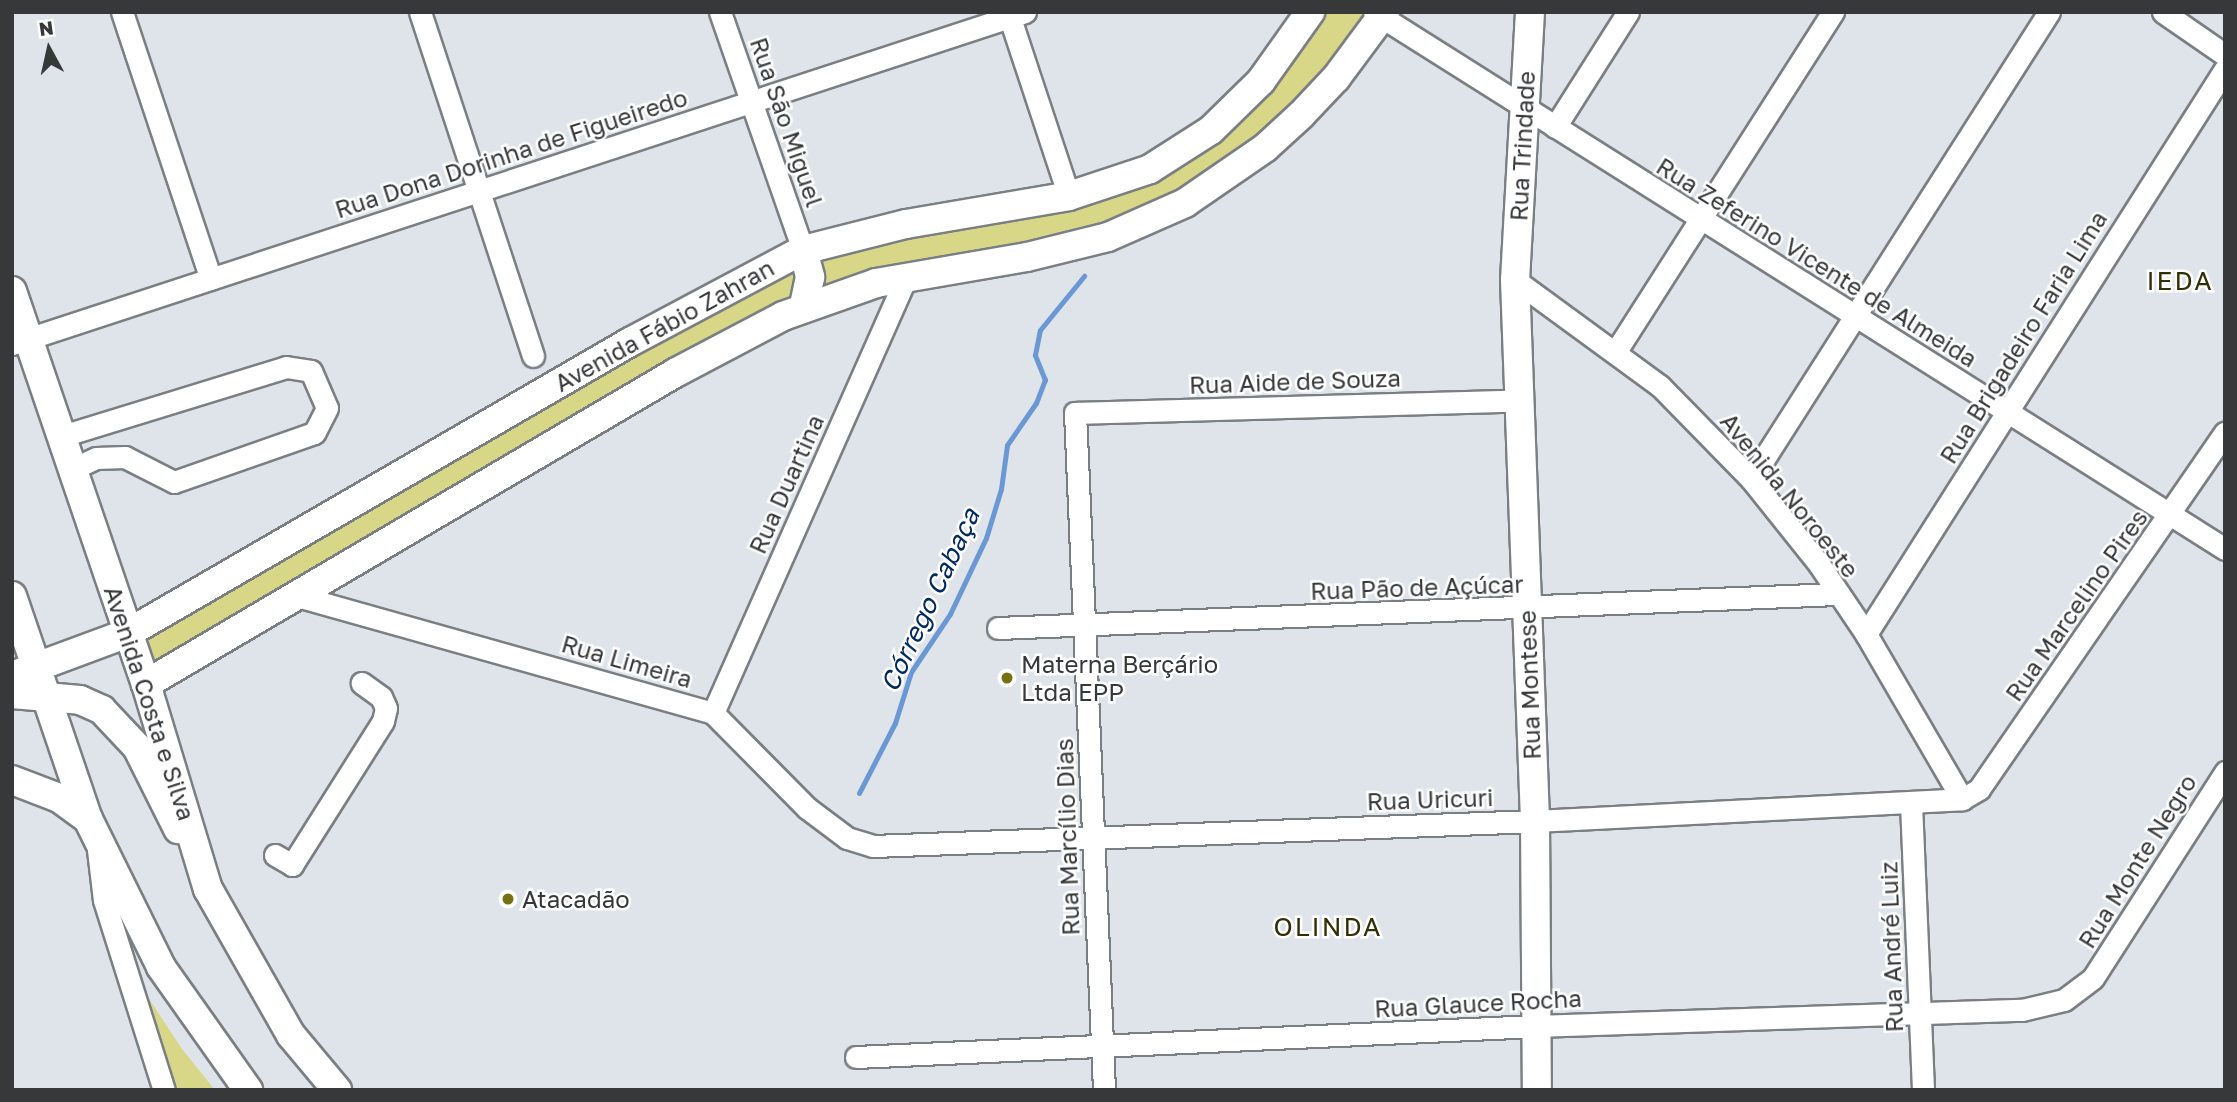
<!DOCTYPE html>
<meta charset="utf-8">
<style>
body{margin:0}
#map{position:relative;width:2237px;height:1102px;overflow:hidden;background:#dfe4ea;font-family:"Golos Text",sans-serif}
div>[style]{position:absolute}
.green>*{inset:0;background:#d8d687}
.stream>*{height:5px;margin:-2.5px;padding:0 2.5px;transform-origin:2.5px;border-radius:2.5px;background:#6a98d5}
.roads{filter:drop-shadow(2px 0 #7a7f84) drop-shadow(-2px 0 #7a7f84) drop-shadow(0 2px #7a7f84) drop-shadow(0 -2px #7a7f84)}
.minor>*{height:21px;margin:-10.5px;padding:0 10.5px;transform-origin:10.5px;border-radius:10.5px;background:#fff}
.major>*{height:28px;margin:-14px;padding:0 14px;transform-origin:14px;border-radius:14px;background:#fff}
.dots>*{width:19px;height:19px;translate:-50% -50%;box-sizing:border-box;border:4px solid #fff;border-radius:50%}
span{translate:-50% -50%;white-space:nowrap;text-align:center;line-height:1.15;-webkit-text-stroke:5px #fff;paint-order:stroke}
.street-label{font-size:24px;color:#36383a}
.poi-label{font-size:24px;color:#36383a}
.left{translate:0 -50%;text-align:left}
.neighbourhood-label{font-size:26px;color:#312f04;letter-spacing:2px}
.water-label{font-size:26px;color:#002b61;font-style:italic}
.frame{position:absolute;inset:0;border:14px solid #36383a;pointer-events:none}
.north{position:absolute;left:14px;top:14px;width:70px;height:70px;-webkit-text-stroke:5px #fff;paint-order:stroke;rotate:352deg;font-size:19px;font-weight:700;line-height:28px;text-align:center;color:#36383a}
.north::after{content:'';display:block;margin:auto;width:24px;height:32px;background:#36383a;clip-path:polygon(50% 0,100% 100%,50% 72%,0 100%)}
</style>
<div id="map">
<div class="green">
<div style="clip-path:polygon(1318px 12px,1361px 12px,1369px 17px,1332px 71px,1220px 176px,1105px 230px,871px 277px,149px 675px,137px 640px,802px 259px,1154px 176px)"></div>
<div style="clip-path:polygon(136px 979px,182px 1049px,215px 1090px,173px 1090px)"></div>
</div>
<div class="stream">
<div style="left:859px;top:793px;width:79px;rotate:-62.8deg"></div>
<div style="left:895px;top:723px;width:53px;rotate:-72.6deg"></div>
<div style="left:911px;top:672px;width:70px;rotate:-56.1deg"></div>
<div style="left:950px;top:614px;width:84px;rotate:-64.7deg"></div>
<div style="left:986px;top:538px;width:51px;rotate:-73deg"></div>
<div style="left:1001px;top:489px;width:44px;rotate:-82.2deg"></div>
<div style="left:1007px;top:445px;width:51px;rotate:-55.4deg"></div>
<div style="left:1036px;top:403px;width:25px;rotate:-69deg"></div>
<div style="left:1045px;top:380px;width:27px;rotate:-112deg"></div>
<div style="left:1035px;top:355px;width:25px;rotate:-79deg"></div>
<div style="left:1040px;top:330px;width:70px;rotate:-50.8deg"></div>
</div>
<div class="roads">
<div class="minor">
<div style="left:122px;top:12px;width:281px;rotate:71.6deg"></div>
<div style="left:420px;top:12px;width:362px;rotate:71.8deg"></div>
<div style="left:720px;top:12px;width:252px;rotate:70.8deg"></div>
<div style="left:1008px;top:12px;width:194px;rotate:71.7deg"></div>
<div style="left:1374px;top:12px;width:1006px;rotate:32.25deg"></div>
<div style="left:2163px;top:12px;width:75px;rotate:34.7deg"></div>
<div style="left:1555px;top:127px;width:136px;rotate:-57.6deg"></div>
<div style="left:1515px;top:280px;width:180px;rotate:36.2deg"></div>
<div style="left:1660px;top:386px;width:130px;rotate:45.6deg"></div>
<div style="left:1751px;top:479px;width:109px;rotate:51.3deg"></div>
<div style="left:1819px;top:564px;width:84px;rotate:56.1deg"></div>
<div style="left:1866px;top:634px;width:191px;rotate:59.8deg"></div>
<div style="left:12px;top:344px;width:1066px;rotate:-18.15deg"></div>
<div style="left:1616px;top:351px;width:403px;rotate:-57.4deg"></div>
<div style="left:62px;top:436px;width:234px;rotate:-17.1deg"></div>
<div style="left:286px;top:367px;width:25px;rotate:9deg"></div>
<div style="left:311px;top:371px;width:40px;rotate:66.6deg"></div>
<div style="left:327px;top:408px;width:28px;rotate:117deg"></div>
<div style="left:314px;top:433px;width:148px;rotate:160.7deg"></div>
<div style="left:174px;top:482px;width:55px;rotate:-153deg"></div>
<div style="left:125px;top:457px;width:29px;rotate:178deg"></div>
<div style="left:96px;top:458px;width:26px;rotate:155deg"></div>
<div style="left:1751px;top:479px;width:554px;rotate:-57.46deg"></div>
<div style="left:297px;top:596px;width:432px;rotate:15.7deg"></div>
<div style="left:713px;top:713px;width:134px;rotate:45.3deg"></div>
<div style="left:807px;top:808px;width:50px;rotate:36.9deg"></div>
<div style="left:847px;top:838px;width:27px;rotate:17deg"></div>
<div style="left:873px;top:846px;width:662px;rotate:-2.16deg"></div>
<div style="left:1535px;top:821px;width:428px;rotate:-2.9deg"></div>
<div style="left:1962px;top:799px;width:20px;rotate:-30deg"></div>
<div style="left:1979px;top:789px;width:433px;rotate:-55.4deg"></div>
<div style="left:998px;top:628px;width:841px;rotate:-2.32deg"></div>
<div style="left:1866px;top:634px;width:669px;rotate:-57.57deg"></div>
<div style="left:713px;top:713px;width:477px;rotate:-66.1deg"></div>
<div style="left:1911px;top:803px;width:287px;rotate:87.6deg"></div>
<div style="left:98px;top:850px;width:50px;rotate:83.2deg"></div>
<div style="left:104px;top:900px;width:199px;rotate:72.5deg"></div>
<div style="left:275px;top:855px;width:20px;rotate:30deg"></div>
<div style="left:292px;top:865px;width:170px;rotate:-57.7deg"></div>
<div style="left:383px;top:721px;width:13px;rotate:-77deg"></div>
<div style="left:386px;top:708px;width:12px;rotate:-114deg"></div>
<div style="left:381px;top:697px;width:24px;rotate:-144deg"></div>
<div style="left:856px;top:1057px;width:680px;rotate:-2.61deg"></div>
<div style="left:1535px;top:1026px;width:487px;rotate:-1.9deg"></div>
<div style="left:2022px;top:1010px;width:43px;rotate:-13.4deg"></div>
<div style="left:2064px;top:1000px;width:36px;rotate:-37deg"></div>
<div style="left:2093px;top:978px;width:245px;rotate:-57.3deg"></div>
<div style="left:1104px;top:1090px;width:678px;rotate:-92.45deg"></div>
<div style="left:1075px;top:413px;width:442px;rotate:-1.6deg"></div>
</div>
<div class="major">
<div style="left:1530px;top:12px;width:268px;rotate:93.2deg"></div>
<div style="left:1515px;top:280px;width:541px;rotate:87.88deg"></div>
<div style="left:1535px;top:821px;width:269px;rotate:89.6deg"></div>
<div style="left:803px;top:250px;width:28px;rotate:75deg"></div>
<div style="left:810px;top:277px;width:30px;rotate:102deg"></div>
<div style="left:12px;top:291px;width:415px;rotate:71.2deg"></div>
<div style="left:146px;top:684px;width:214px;rotate:73.2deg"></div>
<div style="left:208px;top:889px;width:168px;rotate:60.4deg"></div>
<div style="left:291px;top:1035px;width:72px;rotate:50.1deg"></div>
<div style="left:12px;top:596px;width:236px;rotate:71.2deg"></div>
<div style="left:88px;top:819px;width:165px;rotate:63.7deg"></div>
<div style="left:161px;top:967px;width:151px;rotate:54.7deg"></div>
<div style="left:12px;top:676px;width:124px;rotate:-20.3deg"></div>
<div style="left:128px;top:633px;width:580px;rotate:-30.1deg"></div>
<div style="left:630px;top:342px;width:196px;rotate:-28deg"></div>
<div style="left:803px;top:250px;width:106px;rotate:-14.2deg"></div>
<div style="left:906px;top:224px;width:165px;rotate:-9.7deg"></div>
<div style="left:1069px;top:196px;width:85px;rotate:-18.4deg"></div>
<div style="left:1150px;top:169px;width:72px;rotate:-32.6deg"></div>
<div style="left:1211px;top:130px;width:70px;rotate:-44.4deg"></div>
<div style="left:1261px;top:81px;width:85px;rotate:-54.6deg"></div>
<div style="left:146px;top:684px;width:614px;rotate:-30.45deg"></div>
<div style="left:675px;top:373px;width:122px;rotate:-27.8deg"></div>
<div style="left:783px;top:316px;width:99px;rotate:-19.5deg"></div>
<div style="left:876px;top:283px;width:153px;rotate:-9.8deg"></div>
<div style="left:1027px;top:257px;width:83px;rotate:-13.9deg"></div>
<div style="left:1108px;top:237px;width:84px;rotate:-23.8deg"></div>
<div style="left:1185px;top:203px;width:97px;rotate:-34.5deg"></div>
<div style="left:1265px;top:148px;width:49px;rotate:-42.5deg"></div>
<div style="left:1301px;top:115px;width:51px;rotate:-46.6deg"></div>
<div style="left:1336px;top:78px;width:82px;rotate:-53.4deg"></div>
<div style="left:12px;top:694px;width:68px;rotate:5deg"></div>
<div style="left:80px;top:700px;width:24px;rotate:24deg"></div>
<div style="left:102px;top:710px;width:51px;rotate:46.6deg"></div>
<div style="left:137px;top:747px;width:92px;rotate:63.4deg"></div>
<div style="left:12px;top:780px;width:50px;rotate:21deg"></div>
<div style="left:59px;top:798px;width:36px;rotate:36deg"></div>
</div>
</div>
<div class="dots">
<div style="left:1007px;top:678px;background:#757113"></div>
<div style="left:508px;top:899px;background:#757113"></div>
</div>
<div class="street-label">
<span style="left:787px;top:122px;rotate:71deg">Rua São Miguel</span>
<span style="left:1522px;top:146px;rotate:-87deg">Rua Trindade</span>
<span style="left:511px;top:153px;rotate:-18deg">Rua Dona Dorinha de Figueiredo</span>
<span style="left:1817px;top:262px;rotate:32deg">Rua Zeferino Vicente de Almeida</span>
<span style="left:664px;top:325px;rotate:-29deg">Avenida Fábio Zahran</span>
<span style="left:2023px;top:337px;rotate:-58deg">Rua Brigadeiro Faria Lima</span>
<span style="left:1295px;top:381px;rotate:-2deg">Rua Aide de Souza</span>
<span style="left:786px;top:484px;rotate:-66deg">Rua Duartina</span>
<span style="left:1790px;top:495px;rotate:51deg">Avenida Noroeste</span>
<span style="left:1417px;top:587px;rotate:-2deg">Rua Pão de Açúcar</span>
<span style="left:2076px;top:605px;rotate:-55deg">Rua Marcelino Pires</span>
<span style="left:627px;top:661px;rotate:16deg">Rua Limeira</span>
<span style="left:1529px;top:685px;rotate:-92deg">Rua Montese</span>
<span style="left:150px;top:703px;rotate:72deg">Avenida Costa e Silva</span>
<span style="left:1430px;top:799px;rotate:-2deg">Rua Uricuri</span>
<span style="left:1067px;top:837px;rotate:-92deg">Rua Marcílio Dias</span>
<span style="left:2137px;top:861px;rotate:-58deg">Rua Monte Negro</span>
<span style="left:1891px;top:947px;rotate:-92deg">Rua André Luiz</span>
<span style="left:1478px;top:1003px;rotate:-3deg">Rua Glauce Rocha</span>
</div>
<div class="poi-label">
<span class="left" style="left:1021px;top:678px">Materna Berçário<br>Ltda EPP</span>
<span class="left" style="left:522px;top:899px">Atacadão</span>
</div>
<div class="neighbourhood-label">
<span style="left:2180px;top:281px">IEDA</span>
<span style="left:1328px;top:927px">OLINDA</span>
</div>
<div class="water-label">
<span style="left:930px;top:600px;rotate:-65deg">Córrego Cabaça</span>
</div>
<div class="frame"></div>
<div class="north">N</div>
</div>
